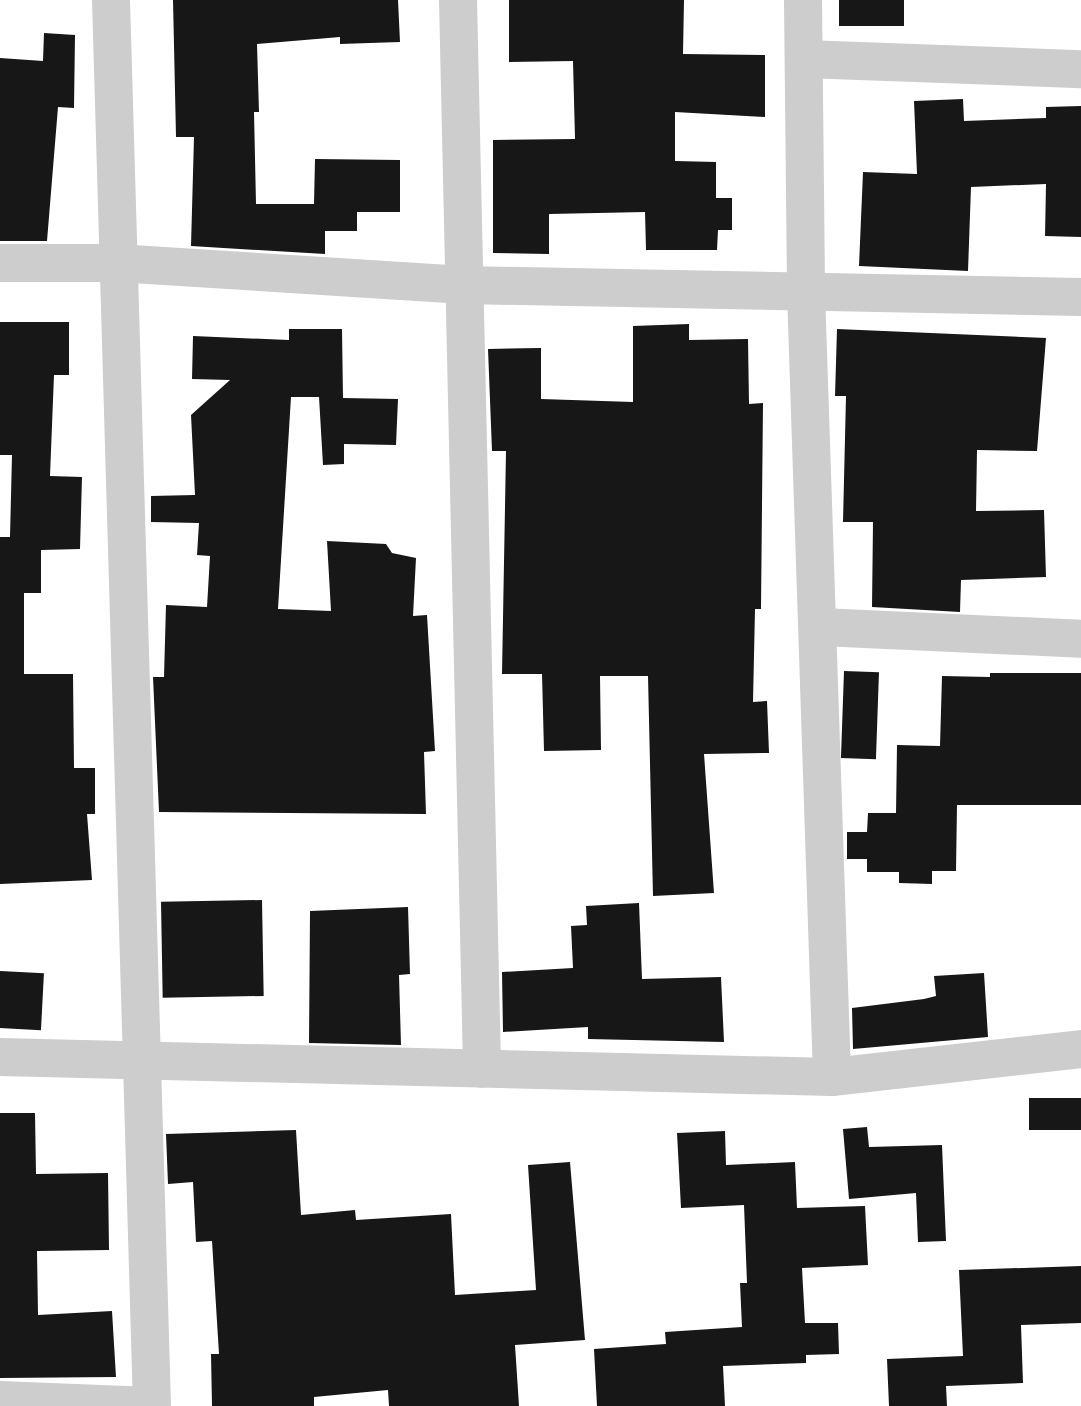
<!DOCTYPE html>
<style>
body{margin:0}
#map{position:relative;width:1081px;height:1406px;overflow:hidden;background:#fff;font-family:"Roboto Condensed",sans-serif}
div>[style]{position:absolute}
.building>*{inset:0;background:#171717;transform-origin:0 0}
.street>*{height:38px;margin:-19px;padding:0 19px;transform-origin:19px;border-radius:19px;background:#cdcdcd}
span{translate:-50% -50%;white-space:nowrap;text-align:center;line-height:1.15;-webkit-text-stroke:7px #fff;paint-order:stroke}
</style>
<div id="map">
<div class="building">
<div style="clip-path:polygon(173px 0,398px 0,400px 42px,340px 44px,340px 37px,257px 44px,259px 112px,254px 112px,256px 204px,314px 204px,315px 159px,400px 160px,400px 212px,357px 212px,357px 231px,325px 231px,325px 254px,191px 246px,194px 137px,176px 137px)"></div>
<div style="clip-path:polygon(509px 0,684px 0,683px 54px,765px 55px,765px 117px,675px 112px,675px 161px,716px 162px,716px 198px,732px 198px,732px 230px,718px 230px,717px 250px,646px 250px,645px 212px,549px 214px,549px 254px,493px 253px,493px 140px,575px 139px,573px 61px,509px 62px)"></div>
<div style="left:839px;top:0;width:65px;height:26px"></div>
<div style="clip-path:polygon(44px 33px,75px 35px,74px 108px,58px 107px,47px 241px,0 241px,0 58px,43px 61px)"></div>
<div style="clip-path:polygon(963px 99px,964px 121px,1046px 118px,1046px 107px,1081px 106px,1081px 237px,1045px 236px,1046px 184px,971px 187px,968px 271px,859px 266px,863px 172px,917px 174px,914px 101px)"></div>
<div style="clip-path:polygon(0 322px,69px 322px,69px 375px,54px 375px,50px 476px,82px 477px,80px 549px,41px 550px,41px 593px,24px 593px,24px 674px,73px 674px,74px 768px,95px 768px,95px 814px,87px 814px,92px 880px,0 884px,0 537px,10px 537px,12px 455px,0 455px)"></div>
<div style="clip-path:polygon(689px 324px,689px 340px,748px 339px,749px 404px,763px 403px,761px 609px,755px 609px,753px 702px,767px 701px,769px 753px,704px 754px,714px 893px,653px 896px,648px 676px,600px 676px,601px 750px,544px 751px,542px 674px,502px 674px,506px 451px,492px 451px,488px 349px,541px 348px,541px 399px,633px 402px,633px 326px)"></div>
<div style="clip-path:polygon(289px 329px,342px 329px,343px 398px,398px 399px,396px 445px,344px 444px,344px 464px,323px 465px,319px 397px,291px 397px,278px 609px,331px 611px,327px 541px,386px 544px,392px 553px,416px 558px,413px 616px,427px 615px,435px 751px,424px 752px,426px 814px,159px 812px,153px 677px,164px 677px,166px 605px,207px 607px,210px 556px,197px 555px,199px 523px,151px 522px,151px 496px,195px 495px,191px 415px,230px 380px,192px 379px,193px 336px,289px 340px)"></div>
<div style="clip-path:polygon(837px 329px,1046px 338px,1037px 451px,977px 450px,976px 511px,1044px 510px,1046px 577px,961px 580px,960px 612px,872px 607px,873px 522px,843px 522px,846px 396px,835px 396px)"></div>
<div style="left:844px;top:671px;width:35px;height:87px;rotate:2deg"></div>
<div style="clip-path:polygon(990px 673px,1081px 673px,1081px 805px,957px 805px,956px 871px,932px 871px,932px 884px,899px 883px,899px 872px,867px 872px,867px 859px,847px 859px,847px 832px,867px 832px,868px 813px,896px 813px,897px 745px,940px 746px,942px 676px,990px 677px)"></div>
<div style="left:262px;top:900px;width:96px;height:101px;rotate:89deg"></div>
<div style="clip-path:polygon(639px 903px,642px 979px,721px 977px,724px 1042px,588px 1039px,588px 1027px,503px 1032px,502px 972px,573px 968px,571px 926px,587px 925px,586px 906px)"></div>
<div style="clip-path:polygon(408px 907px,410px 974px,399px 975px,401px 1045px,309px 1043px,310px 911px)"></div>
<div style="left:0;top:971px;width:44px;height:57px;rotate:3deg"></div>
<div style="clip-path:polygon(984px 973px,988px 1037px,853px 1049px,852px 1008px,924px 999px,936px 996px,934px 976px)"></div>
<div style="left:1081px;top:1098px;width:32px;height:52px;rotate:90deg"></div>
<div style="clip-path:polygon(0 1113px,35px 1113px,36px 1174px,108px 1173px,109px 1250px,37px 1251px,38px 1315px,112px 1311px,116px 1377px,0 1378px)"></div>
<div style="clip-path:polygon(867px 1127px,869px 1147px,942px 1145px,946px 1241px,918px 1242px,916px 1193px,849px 1199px,843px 1129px)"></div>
<div style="clip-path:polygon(296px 1130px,301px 1215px,355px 1210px,356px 1220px,451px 1214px,455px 1295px,536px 1290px,528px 1165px,570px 1162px,585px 1340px,515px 1345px,519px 1406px,389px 1406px,388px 1390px,314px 1397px,314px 1406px,212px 1406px,211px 1354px,219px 1354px,212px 1241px,196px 1242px,193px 1182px,168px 1184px,166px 1134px)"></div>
<div style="clip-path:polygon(725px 1131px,726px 1165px,795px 1162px,797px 1208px,865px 1206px,868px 1265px,802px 1268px,805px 1323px,838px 1323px,839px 1354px,806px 1355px,806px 1363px,723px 1366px,725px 1406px,597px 1406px,594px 1349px,666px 1344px,665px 1332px,742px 1327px,740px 1283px,747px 1283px,744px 1205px,681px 1208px,677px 1133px)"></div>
<div style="clip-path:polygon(1081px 1266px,1081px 1323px,1021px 1325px,1023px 1383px,946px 1386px,947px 1406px,889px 1406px,887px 1359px,963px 1356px,959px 1270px)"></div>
</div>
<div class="street">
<div style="left:111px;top:0;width:1407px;rotate:88.33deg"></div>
<div style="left:458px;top:0;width:1069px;rotate:88.71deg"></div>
<div style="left:803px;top:0;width:292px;rotate:89.4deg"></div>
<div style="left:806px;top:292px;width:785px;rotate:88.1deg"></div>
<div style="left:804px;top:59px;width:277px;rotate:2.1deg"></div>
<div style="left:0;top:263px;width:116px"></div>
<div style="left:116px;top:263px;width:349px;rotate:3.6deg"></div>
<div style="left:464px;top:285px;width:617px;rotate:1.11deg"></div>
<div style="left:821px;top:627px;width:260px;rotate:2.6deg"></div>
<div style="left:0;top:1057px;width:832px;rotate:1.38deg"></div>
<div style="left:832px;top:1077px;width:251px;rotate:-6.4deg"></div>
<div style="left:0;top:1400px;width:151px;rotate:2.3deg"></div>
</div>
</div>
